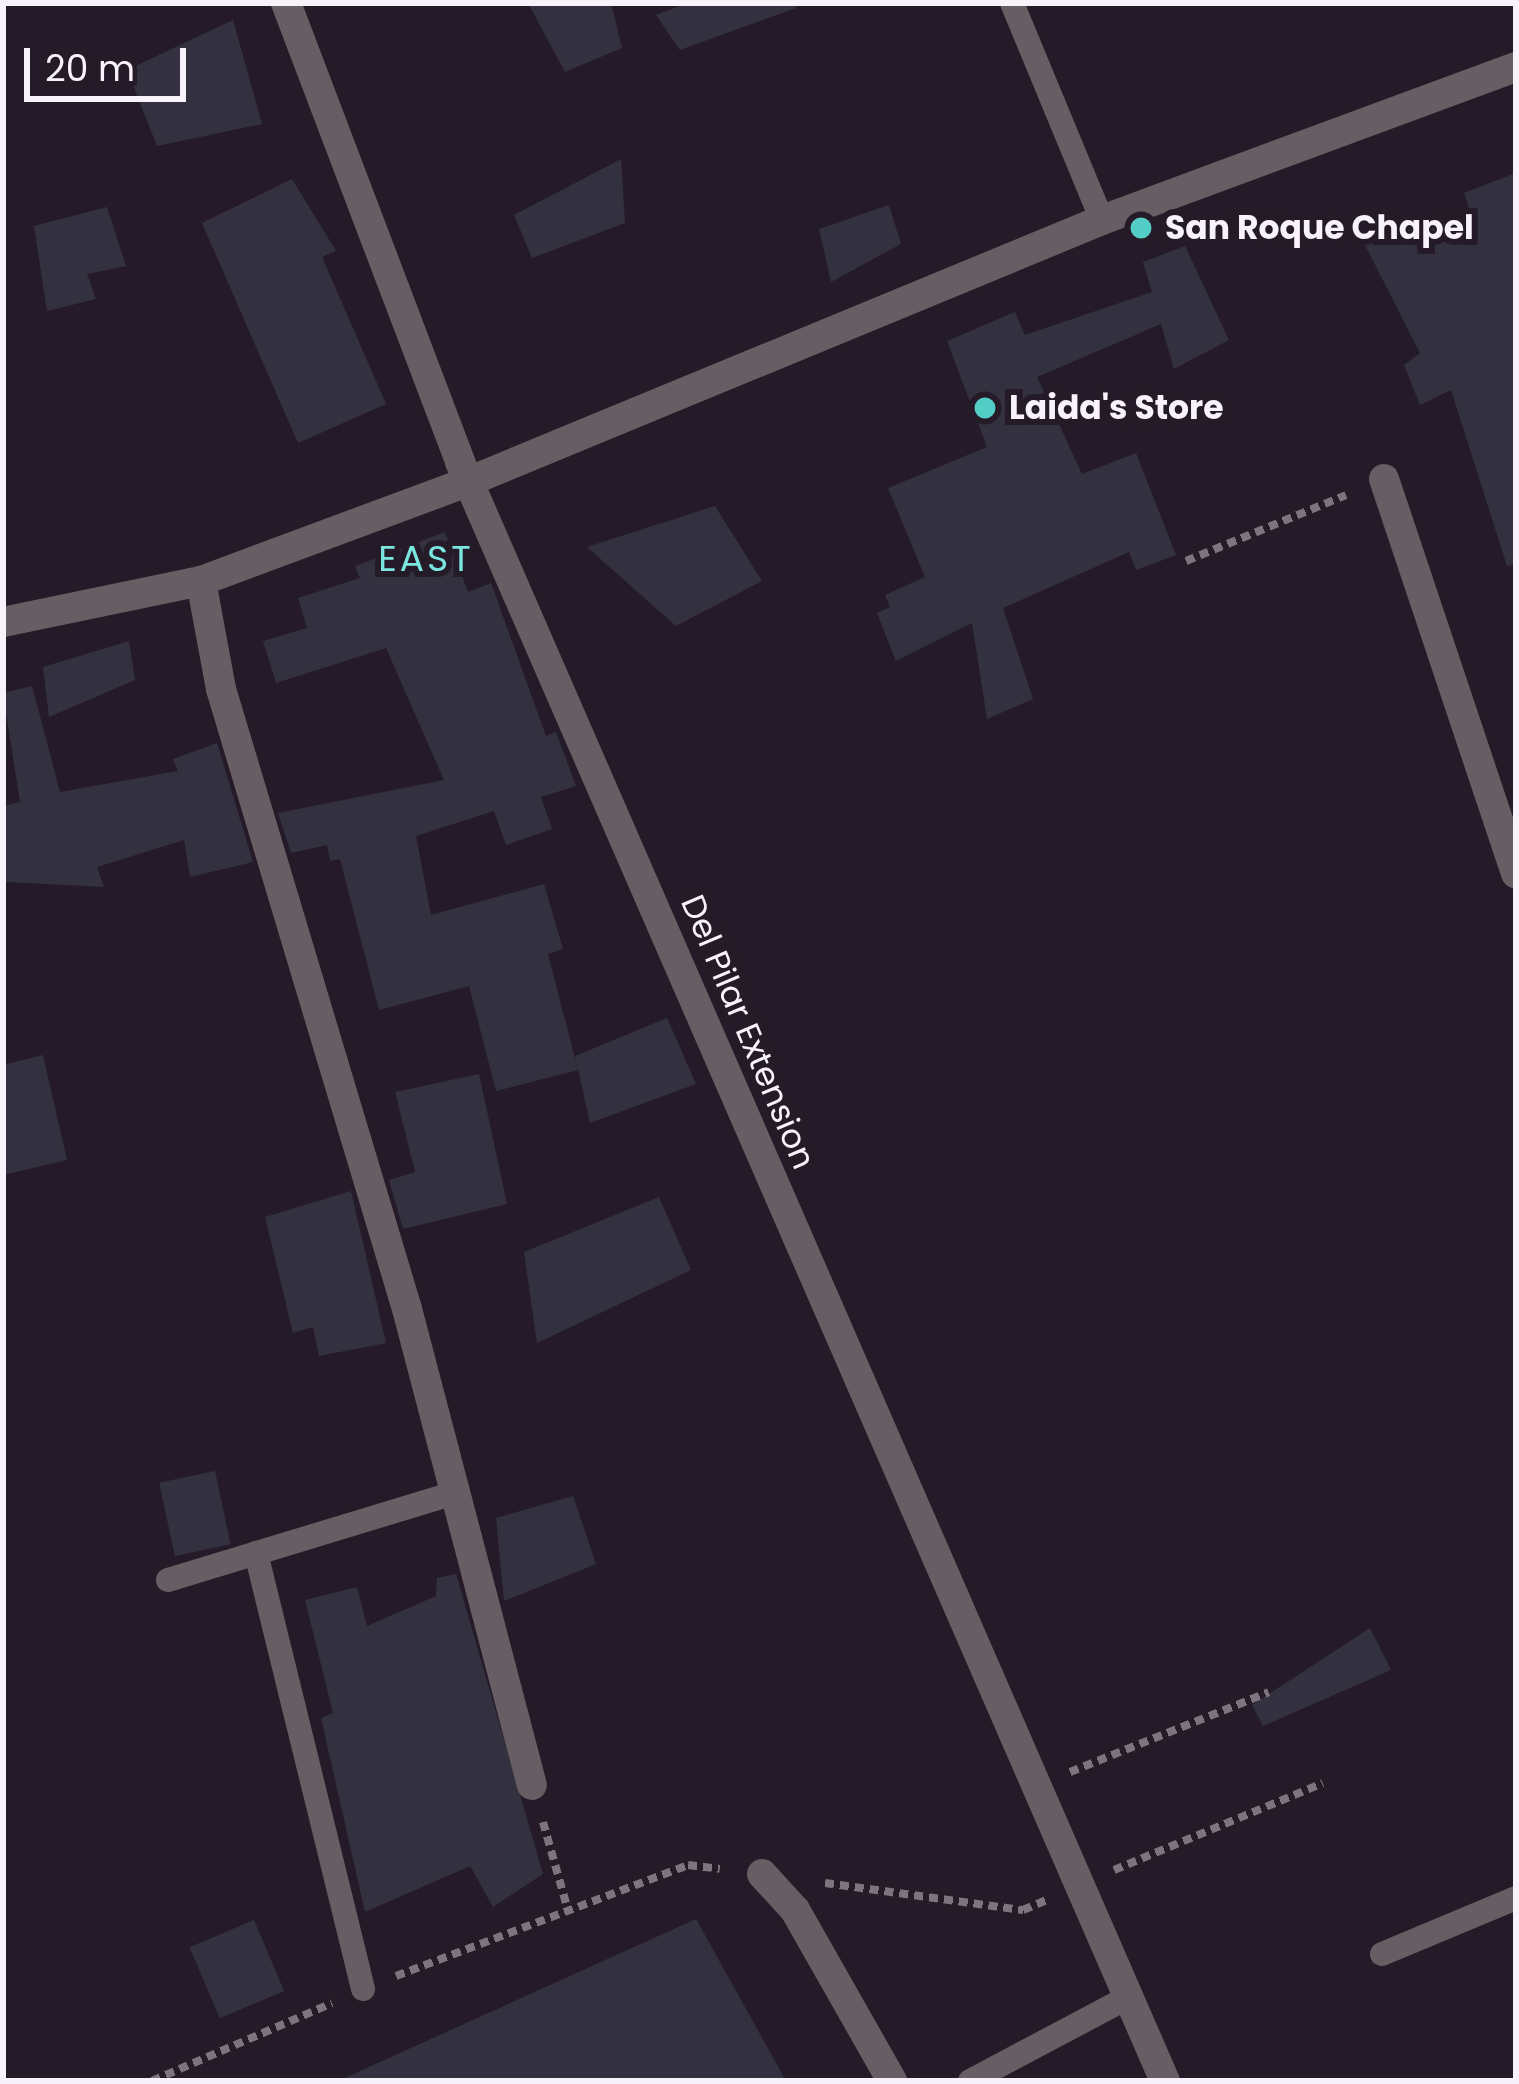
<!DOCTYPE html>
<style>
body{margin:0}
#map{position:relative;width:1519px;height:2084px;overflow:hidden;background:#251b28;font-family:Poppins,sans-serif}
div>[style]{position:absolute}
.building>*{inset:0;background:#333140;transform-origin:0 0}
.path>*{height:8px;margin-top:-4px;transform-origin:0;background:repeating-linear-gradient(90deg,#7c747f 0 9px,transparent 0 15px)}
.service>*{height:24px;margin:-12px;padding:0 12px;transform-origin:12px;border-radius:12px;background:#665e63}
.minor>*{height:30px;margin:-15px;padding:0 15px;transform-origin:15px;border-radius:15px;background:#665e63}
.dots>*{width:33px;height:33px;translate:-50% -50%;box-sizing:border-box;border:6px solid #251b28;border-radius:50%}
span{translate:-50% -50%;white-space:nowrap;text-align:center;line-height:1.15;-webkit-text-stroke:12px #251b28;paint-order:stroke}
.poi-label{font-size:33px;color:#f8f2fb;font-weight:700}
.left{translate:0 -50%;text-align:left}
.street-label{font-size:33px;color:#f8f2fb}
.neighbourhood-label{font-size:36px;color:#7be6e0;letter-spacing:3px}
.frame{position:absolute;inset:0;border:6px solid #f8f2fb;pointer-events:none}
.scale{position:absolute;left:24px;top:48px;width:162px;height:54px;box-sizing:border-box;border:6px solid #f8f2fb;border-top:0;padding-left:15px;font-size:36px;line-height:42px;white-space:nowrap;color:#f8f2fb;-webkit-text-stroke:9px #251b28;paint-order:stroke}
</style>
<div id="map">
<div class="building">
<div style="clip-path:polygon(528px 3px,611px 3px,622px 48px,565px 72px)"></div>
<div style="clip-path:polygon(687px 3px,795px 3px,796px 8px,680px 50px,656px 15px)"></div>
<div style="clip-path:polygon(233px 20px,262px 124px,157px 146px,127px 70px)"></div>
<div style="clip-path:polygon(621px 159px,625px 223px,532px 258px,514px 215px)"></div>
<div style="clip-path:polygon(1516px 173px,1516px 565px,1507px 566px,1451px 390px,1420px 405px,1404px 365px,1420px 353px,1364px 243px,1470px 212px,1464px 193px)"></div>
<div style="clip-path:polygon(292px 179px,336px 251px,322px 257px,386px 404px,298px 443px,202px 223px)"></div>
<div style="clip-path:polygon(889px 205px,901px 244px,831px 282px,819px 229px)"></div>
<div style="clip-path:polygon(107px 207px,126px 266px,87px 274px,96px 299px,47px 311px,34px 226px)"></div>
<div style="clip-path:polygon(1185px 246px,1229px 340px,1174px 369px,1161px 324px,1037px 377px,1082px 474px,1136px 453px,1176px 555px,1136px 570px,1129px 552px,1003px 608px,1033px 699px,987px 719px,972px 623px,896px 661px,877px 613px,890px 607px,885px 595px,925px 577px,888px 488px,987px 447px,947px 341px,1015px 312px,1025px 335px,1152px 292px,1143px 262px)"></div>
<div style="clip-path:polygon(715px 506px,762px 581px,676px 626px,587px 547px)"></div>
<div style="clip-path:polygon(445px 532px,468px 592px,491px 583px,546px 736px,556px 732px,576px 786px,541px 797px,552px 829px,506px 845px,494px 811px,416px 836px,431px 915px,544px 884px,563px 949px,548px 954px,578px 1070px,496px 1091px,469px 986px,379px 1010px,340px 859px,330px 861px,327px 845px,291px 853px,278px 813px,444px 780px,386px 648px,276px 683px,263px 641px,307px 628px,298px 598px,360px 578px,355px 566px)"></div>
<div style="clip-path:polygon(129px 641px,135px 680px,49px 717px,43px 667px)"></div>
<div style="clip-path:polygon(32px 686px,60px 792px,178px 771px,173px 759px,217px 743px,253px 862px,190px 877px,184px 840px,97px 867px,104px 887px,6px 882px,3px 806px,20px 802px,3px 693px)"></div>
<div style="clip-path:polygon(667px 1018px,696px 1084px,590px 1123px,575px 1056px)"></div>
<div style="clip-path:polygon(43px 1055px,67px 1160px,3px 1175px,3px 1065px)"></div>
<div style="clip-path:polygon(479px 1074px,507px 1204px,403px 1229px,389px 1180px,415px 1172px,395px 1092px)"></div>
<div style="clip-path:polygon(351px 1191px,386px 1343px,319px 1356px,313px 1327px,293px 1333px,265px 1217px)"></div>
<div style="clip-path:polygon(659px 1197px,691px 1270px,537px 1343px,524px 1252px)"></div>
<div style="left:215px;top:1471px;width:75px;height:57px;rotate:78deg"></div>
<div style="clip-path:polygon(573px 1496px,596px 1564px,504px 1601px,496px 1518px)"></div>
<div style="clip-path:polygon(456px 1574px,543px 1874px,493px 1907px,470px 1866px,365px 1912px,321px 1718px,333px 1713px,305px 1600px,357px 1587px,367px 1626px,436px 1596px,437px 1578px)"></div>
<div style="clip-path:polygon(1370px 1628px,1391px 1670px,1263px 1726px,1252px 1705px)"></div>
<div style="clip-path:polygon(696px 1919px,786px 2081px,338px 2081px)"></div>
<div style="left:254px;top:1920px;width:77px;height:70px;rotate:67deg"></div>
</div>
<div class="path">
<div style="left:1186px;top:561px;width:173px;rotate:-22.4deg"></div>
<div style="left:1070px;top:1772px;width:214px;rotate:-21.9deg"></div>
<div style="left:543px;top:1822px;width:88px;rotate:74.2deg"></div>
<div style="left:1114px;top:1870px;width:226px;rotate:-22.6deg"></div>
<div style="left:825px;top:1883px;width:200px;rotate:7.8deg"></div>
<div style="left:1023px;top:1910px;width:25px;rotate:-23deg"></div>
<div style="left:396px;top:1976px;width:312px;rotate:-20.8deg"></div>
<div style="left:688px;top:1865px;width:32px;rotate:7deg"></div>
<div style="left:152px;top:2081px;width:196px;rotate:-23.4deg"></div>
</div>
<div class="service">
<div style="left:1012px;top:3px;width:235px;rotate:67.5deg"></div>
<div style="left:256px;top:1553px;width:449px;rotate:76.2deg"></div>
<div style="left:168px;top:1580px;width:302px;rotate:-16.9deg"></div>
<div style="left:1382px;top:1954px;width:145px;rotate:-22.7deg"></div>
<div style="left:970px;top:2081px;width:178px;rotate:-27.9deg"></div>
</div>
<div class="minor">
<div style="left:286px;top:3px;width:491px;rotate:69.2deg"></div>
<div style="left:460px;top:462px;width:1766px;rotate:66.47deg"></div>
<div style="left:1384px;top:479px;width:416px;rotate:71.5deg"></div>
<div style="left:201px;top:581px;width:110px;rotate:79.5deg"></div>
<div style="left:221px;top:689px;width:647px;rotate:73.3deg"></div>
<div style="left:407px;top:1309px;width:492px;rotate:75.3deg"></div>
<div style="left:3px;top:622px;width:202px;rotate:-11.7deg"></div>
<div style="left:201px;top:581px;width:287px;rotate:-20.4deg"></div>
<div style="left:470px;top:481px;width:684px;rotate:-22.44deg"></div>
<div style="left:1102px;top:220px;width:441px;rotate:-20.3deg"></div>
<div style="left:762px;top:1874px;width:49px;rotate:47.5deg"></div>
<div style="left:795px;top:1910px;width:197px;rotate:60.4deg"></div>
</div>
<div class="dots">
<div style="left:1141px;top:228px;background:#54cdc7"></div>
<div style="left:985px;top:408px;background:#54cdc7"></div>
</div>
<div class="poi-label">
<span class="left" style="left:1165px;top:228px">San Roque Chapel</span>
<span class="left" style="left:1009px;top:408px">Laida's Store</span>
</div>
<div class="street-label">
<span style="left:748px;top:1032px;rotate:67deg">Del Pilar Extension</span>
</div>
<div class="neighbourhood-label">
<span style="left:426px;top:559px">EAST</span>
</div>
<div class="frame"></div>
<div class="scale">20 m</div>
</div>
